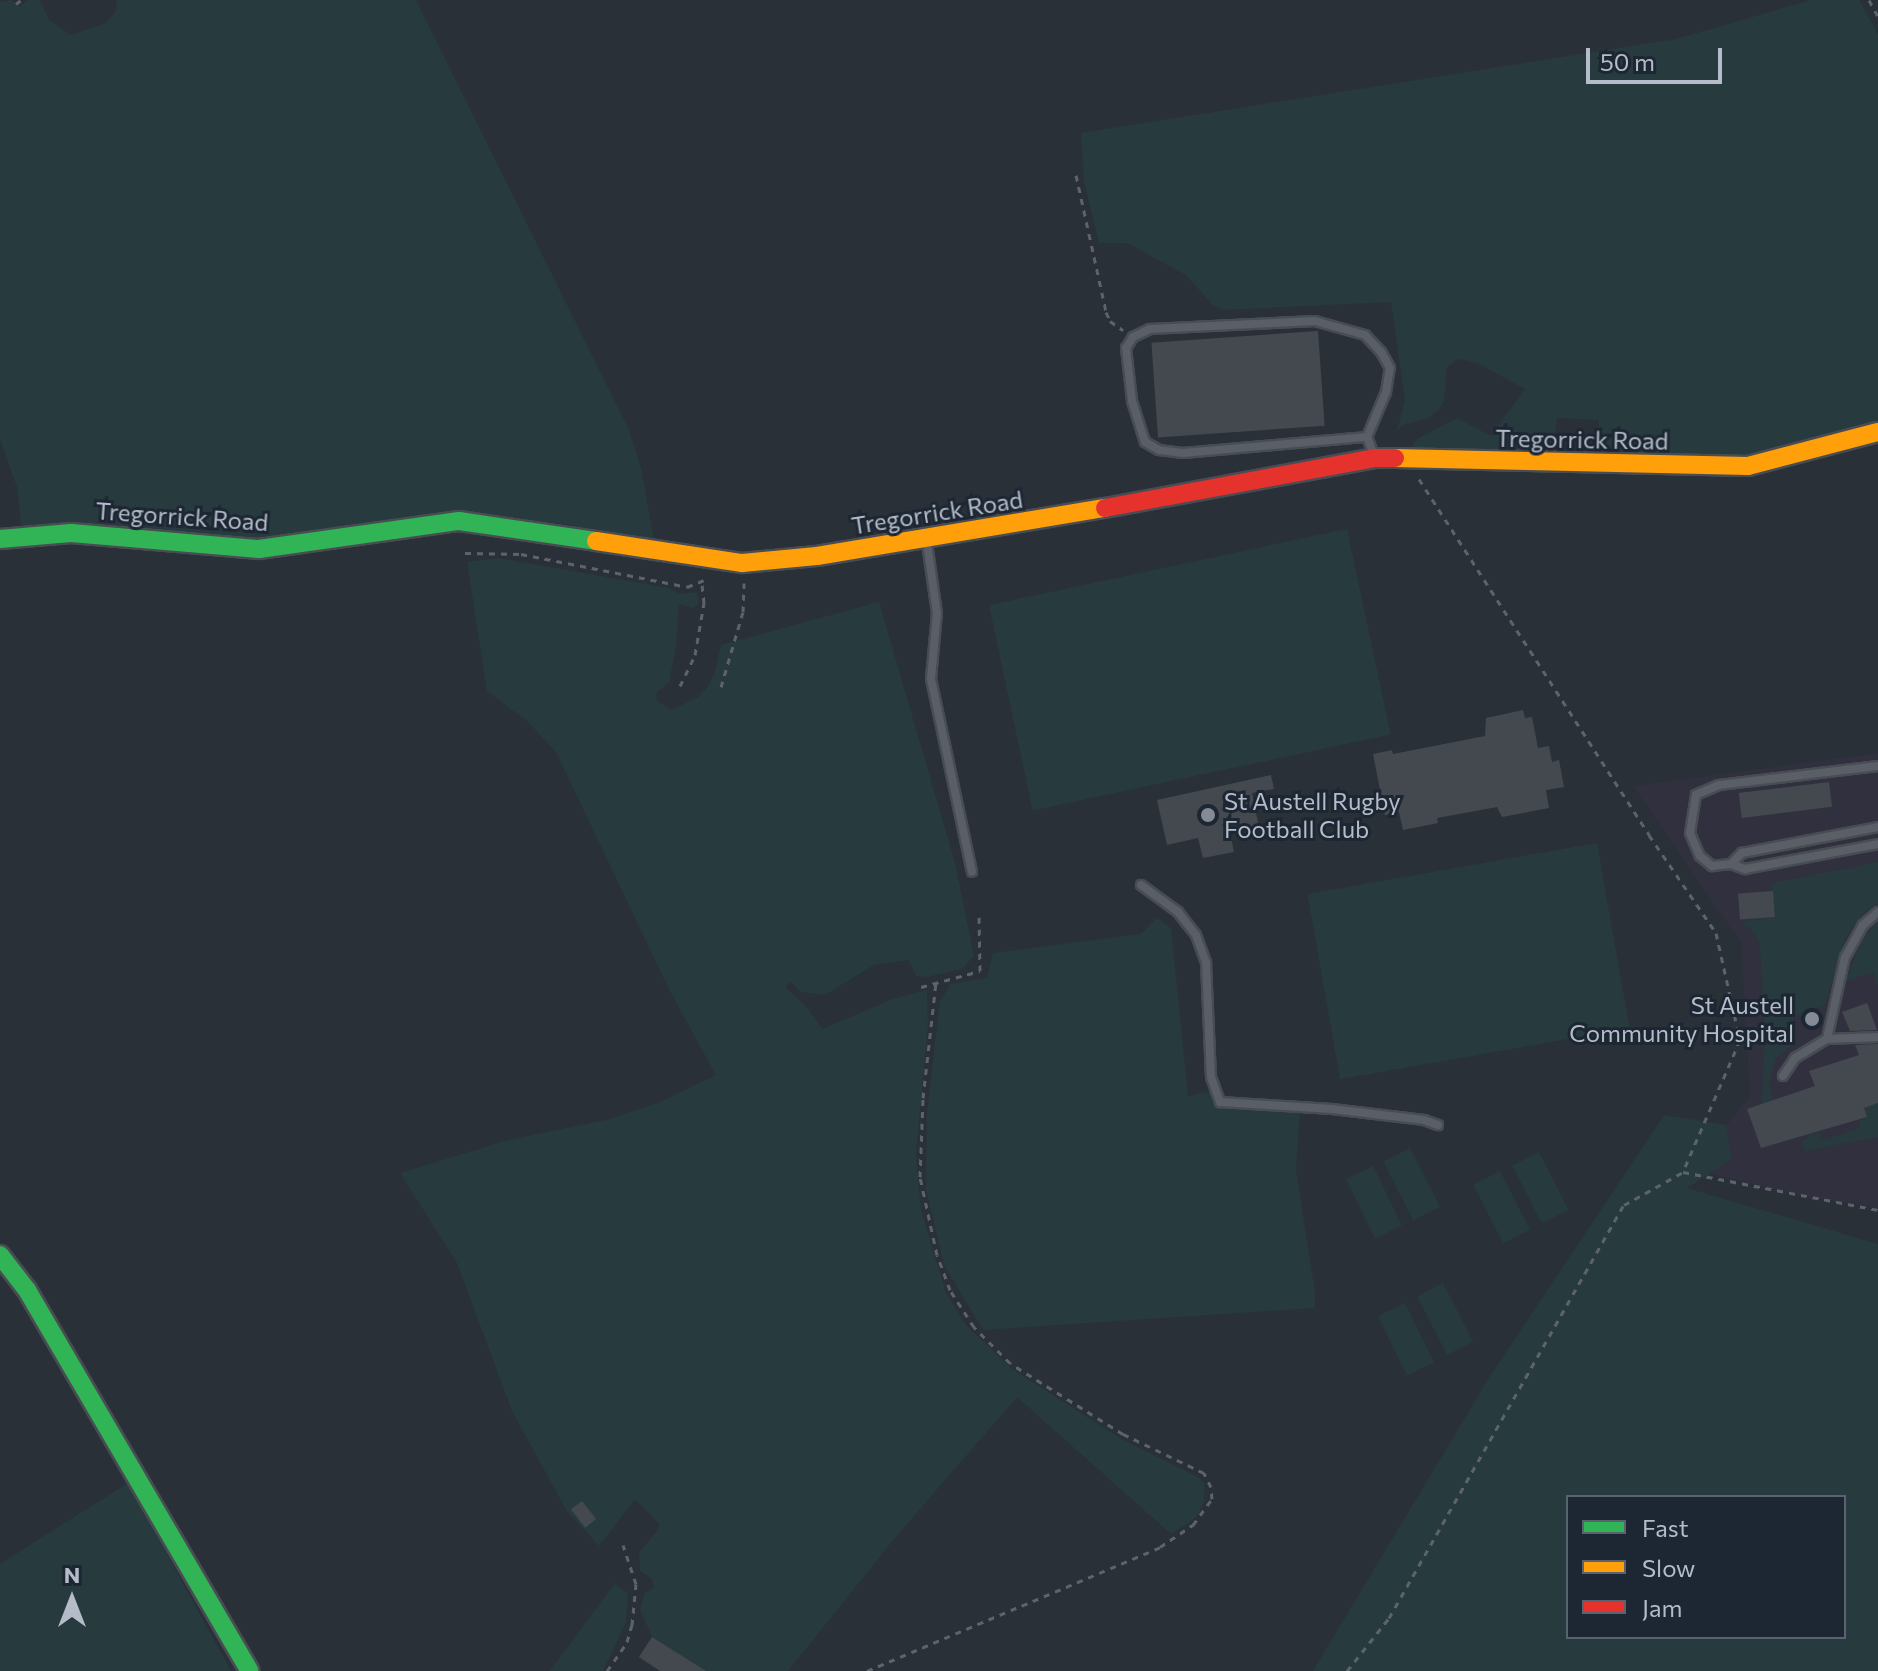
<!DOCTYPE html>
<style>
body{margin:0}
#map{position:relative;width:1878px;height:1671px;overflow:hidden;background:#2a3038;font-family:Commissioner,sans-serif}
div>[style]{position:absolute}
.medical>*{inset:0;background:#31303e}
.green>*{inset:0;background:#273a3e;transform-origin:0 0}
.building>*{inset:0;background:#444950;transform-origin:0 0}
.path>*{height:3px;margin-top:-1.5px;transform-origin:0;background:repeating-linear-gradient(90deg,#5d636a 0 6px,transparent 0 12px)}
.roads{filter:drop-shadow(2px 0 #484c53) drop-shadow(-2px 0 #484c53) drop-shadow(0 2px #484c53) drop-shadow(0 -2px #484c53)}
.lane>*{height:8px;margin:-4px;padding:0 4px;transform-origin:4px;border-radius:4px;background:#5a5e66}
.fast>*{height:18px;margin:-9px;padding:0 9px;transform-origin:9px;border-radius:9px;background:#30b455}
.slow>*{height:18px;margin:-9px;padding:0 9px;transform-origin:9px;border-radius:9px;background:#ff9f0a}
.jam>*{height:18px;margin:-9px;padding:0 9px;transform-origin:9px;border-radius:9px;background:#e5322d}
.dots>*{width:22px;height:22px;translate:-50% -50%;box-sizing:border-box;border:4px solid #1d2633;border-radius:50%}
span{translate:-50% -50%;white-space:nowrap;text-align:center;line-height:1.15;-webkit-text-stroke:6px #1d2633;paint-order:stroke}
.street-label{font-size:24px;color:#b4bcc9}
.poi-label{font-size:24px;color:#b4bcc9}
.left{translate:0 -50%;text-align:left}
.right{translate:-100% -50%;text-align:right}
.legend{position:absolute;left:1566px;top:1495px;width:280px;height:144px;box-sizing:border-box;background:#1d2633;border:2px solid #59626f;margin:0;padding:10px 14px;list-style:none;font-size:24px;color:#b4bcc9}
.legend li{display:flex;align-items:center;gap:16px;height:40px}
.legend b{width:40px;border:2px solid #59626f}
.north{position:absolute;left:32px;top:1559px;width:80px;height:80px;-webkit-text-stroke:6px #1d2633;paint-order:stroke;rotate:0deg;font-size:22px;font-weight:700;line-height:32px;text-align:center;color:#b4bcc9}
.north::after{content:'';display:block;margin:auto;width:28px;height:36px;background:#b4bcc9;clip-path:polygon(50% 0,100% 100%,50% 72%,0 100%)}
.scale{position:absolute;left:1586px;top:48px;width:136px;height:36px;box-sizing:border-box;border:4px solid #b4bcc9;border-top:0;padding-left:10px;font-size:24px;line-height:28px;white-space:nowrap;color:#b4bcc9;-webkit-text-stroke:6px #1d2633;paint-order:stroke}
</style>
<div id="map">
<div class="medical">
<div style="clip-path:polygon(1878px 753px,1878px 1208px,1802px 1196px,1692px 1169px,1750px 1096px,1741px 943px,1633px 786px)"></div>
</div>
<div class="green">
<div style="clip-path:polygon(12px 0,19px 7px,28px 0,40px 0,49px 20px,71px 35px,106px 23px,116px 11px,117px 0,416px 0,629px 430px,641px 468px,654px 540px,557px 523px,434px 514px,262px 538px,22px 531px,17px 487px,0 439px,0 2px)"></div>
<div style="clip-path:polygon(1811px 0,1859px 0,1878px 34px,1878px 423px,1744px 455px,1599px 453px,1599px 420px,1557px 418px,1553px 452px,1410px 448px,1417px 439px,1457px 418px,1491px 436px,1525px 389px,1480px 364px,1458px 359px,1447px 367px,1444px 401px,1439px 409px,1429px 418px,1403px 425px,1397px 431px,1405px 401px,1391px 302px,1224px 310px,1212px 304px,1186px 275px,1127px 243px,1099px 243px,1084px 181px,1081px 133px,1676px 39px)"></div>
<div style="left:1347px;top:529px;width:210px;height:366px;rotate:78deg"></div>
<div style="clip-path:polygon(498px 558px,669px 588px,679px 594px,697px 592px,699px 604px,692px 608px,679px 604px,676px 646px,669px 682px,656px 693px,657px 701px,672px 710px,698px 697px,706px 689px,714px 675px,721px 645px,879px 602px,955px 863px,974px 956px,962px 969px,927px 977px,916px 976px,909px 960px,874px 965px,825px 995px,801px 992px,790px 981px,786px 988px,806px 1006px,822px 1029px,893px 999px,927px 990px,928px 1025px,916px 1154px,921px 1210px,946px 1293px,966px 1325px,1012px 1369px,1123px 1440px,1198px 1477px,1204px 1483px,1204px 1501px,1199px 1514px,1187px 1524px,1171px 1534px,1017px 1397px,895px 1538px,788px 1671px,691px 1671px,695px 1664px,652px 1637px,640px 1609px,645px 1593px,654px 1588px,652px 1579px,640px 1571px,639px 1552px,658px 1530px,659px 1523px,635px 1499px,599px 1546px,567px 1511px,512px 1411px,457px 1263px,400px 1173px,505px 1141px,610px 1119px,658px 1103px,716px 1075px,670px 991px,556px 752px,527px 721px,487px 691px,467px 562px)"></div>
<div style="left:1597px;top:843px;width:188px;height:294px;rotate:80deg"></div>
<div style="clip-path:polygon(1878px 862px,1878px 903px,1863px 914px,1846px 937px,1825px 1005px,1790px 1018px,1797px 1041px,1776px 1058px,1769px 1081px,1773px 1100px,1761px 1104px,1765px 1038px,1760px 945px,1754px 933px,1741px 922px,1775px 917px,1771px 883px)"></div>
<div style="clip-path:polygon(1157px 918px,1171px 928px,1188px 1096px,1210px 1092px,1221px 1104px,1300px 1109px,1296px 1170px,1315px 1292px,1315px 1308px,983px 1330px,944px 1265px,926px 1189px,927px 1112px,940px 1001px,951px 984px,987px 978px,993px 953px,1141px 934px)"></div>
<div style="clip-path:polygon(1878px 921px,1878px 988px,1873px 972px,1845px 982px,1863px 937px)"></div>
<div style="clip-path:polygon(1878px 1103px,1878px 1137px,1805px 1151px,1802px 1141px,1808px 1139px,1808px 1135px,1819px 1132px,1822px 1141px,1860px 1128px,1860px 1120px,1866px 1117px,1864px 1108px)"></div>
<div style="clip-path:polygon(evenodd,1664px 1115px,1726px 1125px,1732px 1159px,1687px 1188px,1878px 1244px,1878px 1671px,1313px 1671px,1492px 1373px,1664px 1115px,1568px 1497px,1844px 1497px,1844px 1637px,1568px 1637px,1568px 1497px)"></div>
<div style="left:1410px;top:1148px;width:66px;height:30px;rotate:63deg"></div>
<div style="left:1539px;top:1152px;width:65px;height:30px;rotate:63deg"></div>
<div style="left:1373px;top:1166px;width:66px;height:30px;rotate:64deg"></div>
<div style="left:1500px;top:1171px;width:66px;height:30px;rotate:63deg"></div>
<div style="left:1443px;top:1283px;width:66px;height:29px;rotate:63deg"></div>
<div style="left:1405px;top:1303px;width:66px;height:30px;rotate:64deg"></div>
<div style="clip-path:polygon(128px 1483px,231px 1671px,0 1671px,0 1564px)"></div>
<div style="clip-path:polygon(615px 1583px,628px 1594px,626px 1622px,603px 1671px,550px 1671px)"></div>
</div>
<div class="building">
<div style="left:1318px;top:331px;width:95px;height:167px;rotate:86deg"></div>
<div style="clip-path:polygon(1523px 710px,1525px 718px,1532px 717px,1538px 748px,1549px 746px,1552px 762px,1559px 760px,1564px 787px,1546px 790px,1549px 808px,1502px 817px,1497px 807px,1437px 818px,1438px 823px,1403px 830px,1399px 812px,1385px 815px,1373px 754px,1392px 750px,1393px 754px,1485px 736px,1486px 718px)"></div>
<div style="clip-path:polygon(1271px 775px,1274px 789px,1252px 793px,1259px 827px,1230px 833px,1234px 852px,1203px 858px,1198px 838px,1167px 845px,1157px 800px)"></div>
<div style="left:1829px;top:782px;width:25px;height:91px;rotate:83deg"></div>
<div style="left:1773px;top:891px;width:26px;height:35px;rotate:86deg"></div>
<div style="clip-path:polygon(1867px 1003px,1877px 1030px,1850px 1031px,1842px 1012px)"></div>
<div style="clip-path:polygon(1878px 1044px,1878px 1103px,1864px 1108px,1867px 1117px,1761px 1148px,1747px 1109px,1815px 1086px,1809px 1071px,1859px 1055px,1855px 1045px)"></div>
<div style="left:582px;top:1501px;width:23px;height:14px;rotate:52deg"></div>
<div style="clip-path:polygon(652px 1637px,706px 1671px,660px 1671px,639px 1657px)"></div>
</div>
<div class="path">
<div style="left:1869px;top:0;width:18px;rotate:61deg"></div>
<div style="left:16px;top:4px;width:6px;rotate:-39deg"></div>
<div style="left:1076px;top:175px;width:140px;rotate:77.6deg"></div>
<div style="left:1106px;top:312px;width:10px;rotate:66deg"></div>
<div style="left:1110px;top:321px;width:16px;rotate:35deg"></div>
<div style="left:1419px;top:479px;width:424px;rotate:57.1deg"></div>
<div style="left:1649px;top:835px;width:119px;rotate:55.6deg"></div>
<div style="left:1716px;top:933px;width:110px;rotate:77.4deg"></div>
<div style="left:1740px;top:1040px;width:144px;rotate:113.4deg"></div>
<div style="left:465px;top:553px;width:56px;rotate:1deg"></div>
<div style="left:521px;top:554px;width:169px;rotate:11.2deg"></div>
<div style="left:687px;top:587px;width:18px;rotate:-22deg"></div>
<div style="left:680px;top:686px;width:34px;rotate:-64deg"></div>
<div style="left:695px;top:655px;width:53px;rotate:-80.2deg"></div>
<div style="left:704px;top:603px;width:20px;rotate:-96deg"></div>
<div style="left:721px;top:687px;width:78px;rotate:-73.7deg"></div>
<div style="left:743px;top:612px;width:29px;rotate:-88deg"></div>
<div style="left:1352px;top:805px;width:31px;rotate:-11deg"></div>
<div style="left:921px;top:987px;width:61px;rotate:-15.2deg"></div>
<div style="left:980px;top:971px;width:57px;rotate:-91deg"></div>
<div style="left:607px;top:1671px;width:35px;rotate:-55deg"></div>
<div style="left:627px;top:1642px;width:18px;rotate:-74deg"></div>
<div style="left:632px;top:1625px;width:41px;rotate:-84.4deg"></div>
<div style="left:636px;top:1584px;width:41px;rotate:-108.4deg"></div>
<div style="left:867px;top:1671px;width:318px;rotate:-22.9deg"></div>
<div style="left:1160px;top:1547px;width:40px;rotate:-34deg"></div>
<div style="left:1193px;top:1525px;width:32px;rotate:-54deg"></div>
<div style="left:1212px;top:1499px;width:12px;rotate:-95deg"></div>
<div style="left:1211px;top:1487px;width:16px;rotate:-117deg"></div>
<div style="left:1204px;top:1473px;width:90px;rotate:-154.3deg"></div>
<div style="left:1123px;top:1434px;width:133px;rotate:-147.9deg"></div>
<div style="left:1010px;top:1363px;width:51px;rotate:-135deg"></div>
<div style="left:974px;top:1327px;width:44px;rotate:-123deg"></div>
<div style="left:950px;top:1290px;width:37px;rotate:-110deg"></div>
<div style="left:937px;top:1255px;width:80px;rotate:-102.3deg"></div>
<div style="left:920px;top:1177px;width:79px;rotate:-87.8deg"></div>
<div style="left:923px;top:1098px;width:116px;rotate:-83.6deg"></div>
<div style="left:1347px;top:1671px;width:68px;rotate:-51.6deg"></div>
<div style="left:1389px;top:1618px;width:475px;rotate:-60.4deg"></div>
<div style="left:1624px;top:1205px;width:68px;rotate:-29.2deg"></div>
<div style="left:1683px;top:1172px;width:199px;rotate:11deg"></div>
</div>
<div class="roads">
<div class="lane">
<div style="left:1367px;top:437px;width:49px;rotate:-67.1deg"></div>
<div style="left:1386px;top:392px;width:24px;rotate:-81deg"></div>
<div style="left:1390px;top:368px;width:18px;rotate:-119deg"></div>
<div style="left:1381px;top:352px;width:23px;rotate:-133deg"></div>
<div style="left:1365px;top:335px;width:52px;rotate:-164.4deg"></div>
<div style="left:1315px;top:321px;width:165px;rotate:177.2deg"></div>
<div style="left:1150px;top:329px;width:19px;rotate:155deg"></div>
<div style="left:1133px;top:337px;width:13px;rotate:122deg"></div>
<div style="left:1126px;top:348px;width:53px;rotate:83.5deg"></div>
<div style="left:1132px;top:401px;width:43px;rotate:72.4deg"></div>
<div style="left:1145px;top:442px;width:16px;rotate:30deg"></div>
<div style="left:1159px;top:450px;width:24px;rotate:7deg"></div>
<div style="left:1183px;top:453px;width:185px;rotate:-5deg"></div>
<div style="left:1367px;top:437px;width:17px;rotate:69deg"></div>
<div style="left:926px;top:536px;width:78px;rotate:81.9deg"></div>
<div style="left:937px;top:613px;width:66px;rotate:95.2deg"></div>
<div style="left:931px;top:679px;width:197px;rotate:78deg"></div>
<div style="left:1878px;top:766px;width:160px;rotate:173.2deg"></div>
<div style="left:1719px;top:785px;width:25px;rotate:157deg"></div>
<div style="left:1696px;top:795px;width:38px;rotate:99deg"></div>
<div style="left:1690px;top:833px;width:25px;rotate:67deg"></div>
<div style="left:1700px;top:856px;width:16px;rotate:40deg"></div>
<div style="left:1712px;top:866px;width:19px;rotate:-6deg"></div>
<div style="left:1731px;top:864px;width:15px;rotate:20deg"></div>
<div style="left:1745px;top:869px;width:135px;rotate:-10.6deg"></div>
<div style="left:1731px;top:864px;width:16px;rotate:-45deg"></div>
<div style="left:1742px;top:853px;width:138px;rotate:-10.8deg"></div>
<div style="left:1141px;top:885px;width:46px;rotate:36.1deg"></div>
<div style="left:1178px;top:912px;width:29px;rotate:52deg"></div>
<div style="left:1196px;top:935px;width:30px;rotate:70deg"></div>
<div style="left:1206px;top:963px;width:114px;rotate:87.5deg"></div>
<div style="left:1211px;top:1077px;width:27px;rotate:70deg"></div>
<div style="left:1220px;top:1102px;width:112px;rotate:3.6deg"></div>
<div style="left:1332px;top:1109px;width:93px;rotate:6.8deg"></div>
<div style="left:1424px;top:1120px;width:15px;rotate:20deg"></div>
<div style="left:1878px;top:912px;width:20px;rotate:139deg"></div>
<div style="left:1863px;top:925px;width:37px;rotate:119deg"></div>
<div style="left:1845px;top:957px;width:84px;rotate:102.4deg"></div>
<div style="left:1827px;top:1039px;width:51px;rotate:-2.2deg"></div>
<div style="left:1783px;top:1076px;width:22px;rotate:-56deg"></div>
<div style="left:1795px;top:1058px;width:37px;rotate:-31deg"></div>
</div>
<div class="fast">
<div style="left:0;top:539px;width:71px;rotate:-4.8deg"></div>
<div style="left:71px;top:533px;width:189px;rotate:4.9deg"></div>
<div style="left:259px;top:549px;width:202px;rotate:-8deg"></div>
<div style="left:459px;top:521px;width:138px;rotate:8.3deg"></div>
<div style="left:0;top:1255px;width:44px;rotate:52.4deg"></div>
<div style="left:27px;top:1290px;width:441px;rotate:59.7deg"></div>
</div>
<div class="slow">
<div style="left:1395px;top:458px;width:353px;rotate:1.3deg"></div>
<div style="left:1748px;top:466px;width:134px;rotate:-14.7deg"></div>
<div style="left:596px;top:541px;width:148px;rotate:8.6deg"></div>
<div style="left:742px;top:563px;width:75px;rotate:-5.3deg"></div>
<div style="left:817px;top:556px;width:292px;rotate:-9.5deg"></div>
</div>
<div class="jam">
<div style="left:1105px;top:508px;width:274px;rotate:-10.5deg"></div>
<div style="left:1374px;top:458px;width:21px"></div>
</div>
</div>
<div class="dots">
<div style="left:1208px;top:815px;background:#848b96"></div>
<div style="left:1812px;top:1019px;background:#848b96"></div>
</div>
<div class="street-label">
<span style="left:1582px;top:439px;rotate:1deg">Tregorrick Road</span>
<span style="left:937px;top:512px;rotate:-9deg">Tregorrick Road</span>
<span style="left:182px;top:516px;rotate:4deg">Tregorrick Road</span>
</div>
<div class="poi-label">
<span class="left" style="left:1224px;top:815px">St Austell Rugby<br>Football Club</span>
<span class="right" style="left:1794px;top:1019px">St Austell<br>Community Hospital</span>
</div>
<ul class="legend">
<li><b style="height:10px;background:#30b455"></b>Fast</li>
<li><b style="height:10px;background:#ff9f0a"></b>Slow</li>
<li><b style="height:10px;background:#e5322d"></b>Jam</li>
</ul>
<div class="north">N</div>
<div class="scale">50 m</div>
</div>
